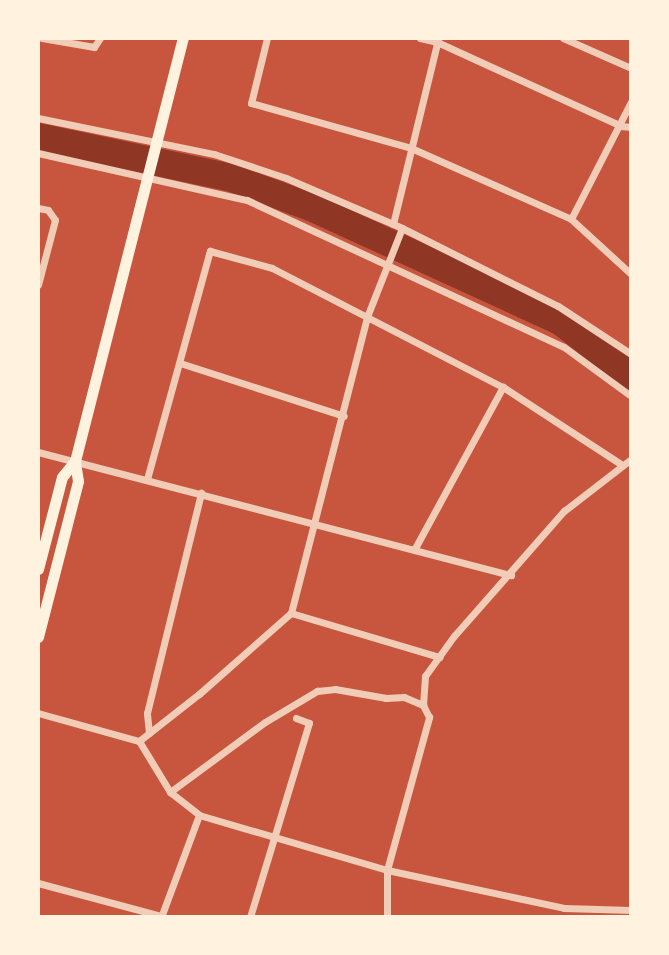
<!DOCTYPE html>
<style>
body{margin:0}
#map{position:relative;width:669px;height:955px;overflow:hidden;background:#c8553d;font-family:Literata,serif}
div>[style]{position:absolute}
.river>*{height:28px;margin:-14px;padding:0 14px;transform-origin:14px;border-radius:14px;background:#8f3625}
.minor>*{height:7px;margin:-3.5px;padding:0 3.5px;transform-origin:3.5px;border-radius:3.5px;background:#f1ccb7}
.primary>*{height:11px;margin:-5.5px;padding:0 5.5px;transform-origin:5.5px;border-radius:5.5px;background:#fff3e0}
span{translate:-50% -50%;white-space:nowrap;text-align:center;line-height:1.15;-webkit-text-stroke:8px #fff3e0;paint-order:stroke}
.frame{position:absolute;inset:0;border:40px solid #fff3e0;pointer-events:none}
</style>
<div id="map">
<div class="river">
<div style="left:38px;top:137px;width:198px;rotate:11.9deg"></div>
<div style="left:232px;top:178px;width:86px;rotate:20.3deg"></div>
<div style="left:313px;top:208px;width:272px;rotate:24.6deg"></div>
<div style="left:560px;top:321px;width:90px;rotate:37.8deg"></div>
</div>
<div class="minor">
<div style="left:42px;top:38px;width:53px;rotate:9.8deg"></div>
<div style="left:94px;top:47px;width:11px;rotate:-56deg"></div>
<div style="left:267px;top:38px;width:67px;rotate:103.8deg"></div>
<div style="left:251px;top:103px;width:166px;rotate:15.7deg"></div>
<div style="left:411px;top:148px;width:175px;rotate:23.9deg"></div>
<div style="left:571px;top:219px;width:81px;rotate:42.5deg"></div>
<div style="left:420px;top:38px;width:17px;rotate:13deg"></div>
<div style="left:437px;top:42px;width:202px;rotate:24.5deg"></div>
<div style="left:621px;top:126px;width:10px;rotate:6deg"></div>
<div style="left:563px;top:38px;width:74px;rotate:23.8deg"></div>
<div style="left:38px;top:118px;width:180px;rotate:11.6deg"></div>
<div style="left:214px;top:154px;width:76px;rotate:18.4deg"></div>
<div style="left:286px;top:178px;width:126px;rotate:23.3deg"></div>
<div style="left:402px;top:228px;width:96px;rotate:111.5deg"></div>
<div style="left:367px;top:317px;width:306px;rotate:104.4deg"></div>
<div style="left:38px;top:153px;width:214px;rotate:12.7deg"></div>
<div style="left:247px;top:200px;width:349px;rotate:24.9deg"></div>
<div style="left:564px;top:347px;width:83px;rotate:36.2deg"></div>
<div style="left:38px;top:208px;width:10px;rotate:11deg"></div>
<div style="left:48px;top:210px;width:12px;rotate:55deg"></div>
<div style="left:55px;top:220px;width:67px;rotate:104.7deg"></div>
<div style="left:571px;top:219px;width:131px;rotate:-62.9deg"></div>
<div style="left:393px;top:224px;width:190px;rotate:-76.3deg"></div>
<div style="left:402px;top:228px;width:174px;rotate:26.6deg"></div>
<div style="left:558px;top:306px;width:87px;rotate:33.3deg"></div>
<div style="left:180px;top:363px;width:172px;rotate:17.9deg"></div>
<div style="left:38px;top:452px;width:489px;rotate:14.6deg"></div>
<div style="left:147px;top:479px;width:237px;rotate:-74.6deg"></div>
<div style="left:210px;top:251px;width:64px;rotate:15.3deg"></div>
<div style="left:272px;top:268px;width:260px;rotate:27.3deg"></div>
<div style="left:503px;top:387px;width:142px;rotate:33.2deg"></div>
<div style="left:414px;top:550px;width:186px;rotate:-61.4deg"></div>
<div style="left:38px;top:713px;width:105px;rotate:15.5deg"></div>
<div style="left:139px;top:741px;width:60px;rotate:58.7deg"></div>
<div style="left:170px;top:792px;width:37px;rotate:38deg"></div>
<div style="left:199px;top:815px;width:109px;rotate:110.4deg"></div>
<div style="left:149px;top:733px;width:20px;rotate:-96deg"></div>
<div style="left:147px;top:713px;width:227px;rotate:-76.2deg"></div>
<div style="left:139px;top:741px;width:76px;rotate:-38.1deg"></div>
<div style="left:199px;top:694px;width:123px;rotate:-41.4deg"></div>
<div style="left:291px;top:613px;width:155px;rotate:16.5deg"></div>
<div style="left:170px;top:792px;width:118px;rotate:-36.4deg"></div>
<div style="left:265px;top:722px;width:61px;rotate:-30.8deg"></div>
<div style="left:317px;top:691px;width:18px;rotate:-6deg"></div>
<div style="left:335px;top:689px;width:52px;rotate:10deg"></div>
<div style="left:386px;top:698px;width:18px;rotate:-3deg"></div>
<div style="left:404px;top:697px;width:21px;rotate:23deg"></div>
<div style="left:199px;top:815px;width:196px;rotate:16.3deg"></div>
<div style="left:387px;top:870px;width:181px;rotate:12.1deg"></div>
<div style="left:564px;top:908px;width:67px;rotate:1.7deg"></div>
<div style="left:38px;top:883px;width:127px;rotate:15deg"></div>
<div style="left:250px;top:917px;width:203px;rotate:-73.1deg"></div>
<div style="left:309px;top:723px;width:14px;rotate:-159deg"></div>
<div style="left:387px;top:917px;width:47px;rotate:-90deg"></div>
<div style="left:387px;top:870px;width:159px;rotate:-74.6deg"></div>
<div style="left:429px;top:717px;width:13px;rotate:-117deg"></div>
<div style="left:423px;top:705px;width:29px;rotate:-86deg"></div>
<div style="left:425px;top:676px;width:49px;rotate:-54.1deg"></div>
<div style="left:454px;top:636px;width:167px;rotate:-48.7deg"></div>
<div style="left:564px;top:511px;width:85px;rotate:-37.8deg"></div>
</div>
<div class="primary">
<div style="left:38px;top:569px;width:95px;rotate:-75.4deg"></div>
<div style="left:62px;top:477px;width:21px;rotate:-51deg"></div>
<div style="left:38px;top:637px;width:161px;rotate:-75.6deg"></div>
<div style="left:78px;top:481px;width:20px;rotate:-99deg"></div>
<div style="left:75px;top:461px;width:437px;rotate:-75.7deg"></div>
</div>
<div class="frame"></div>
</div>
